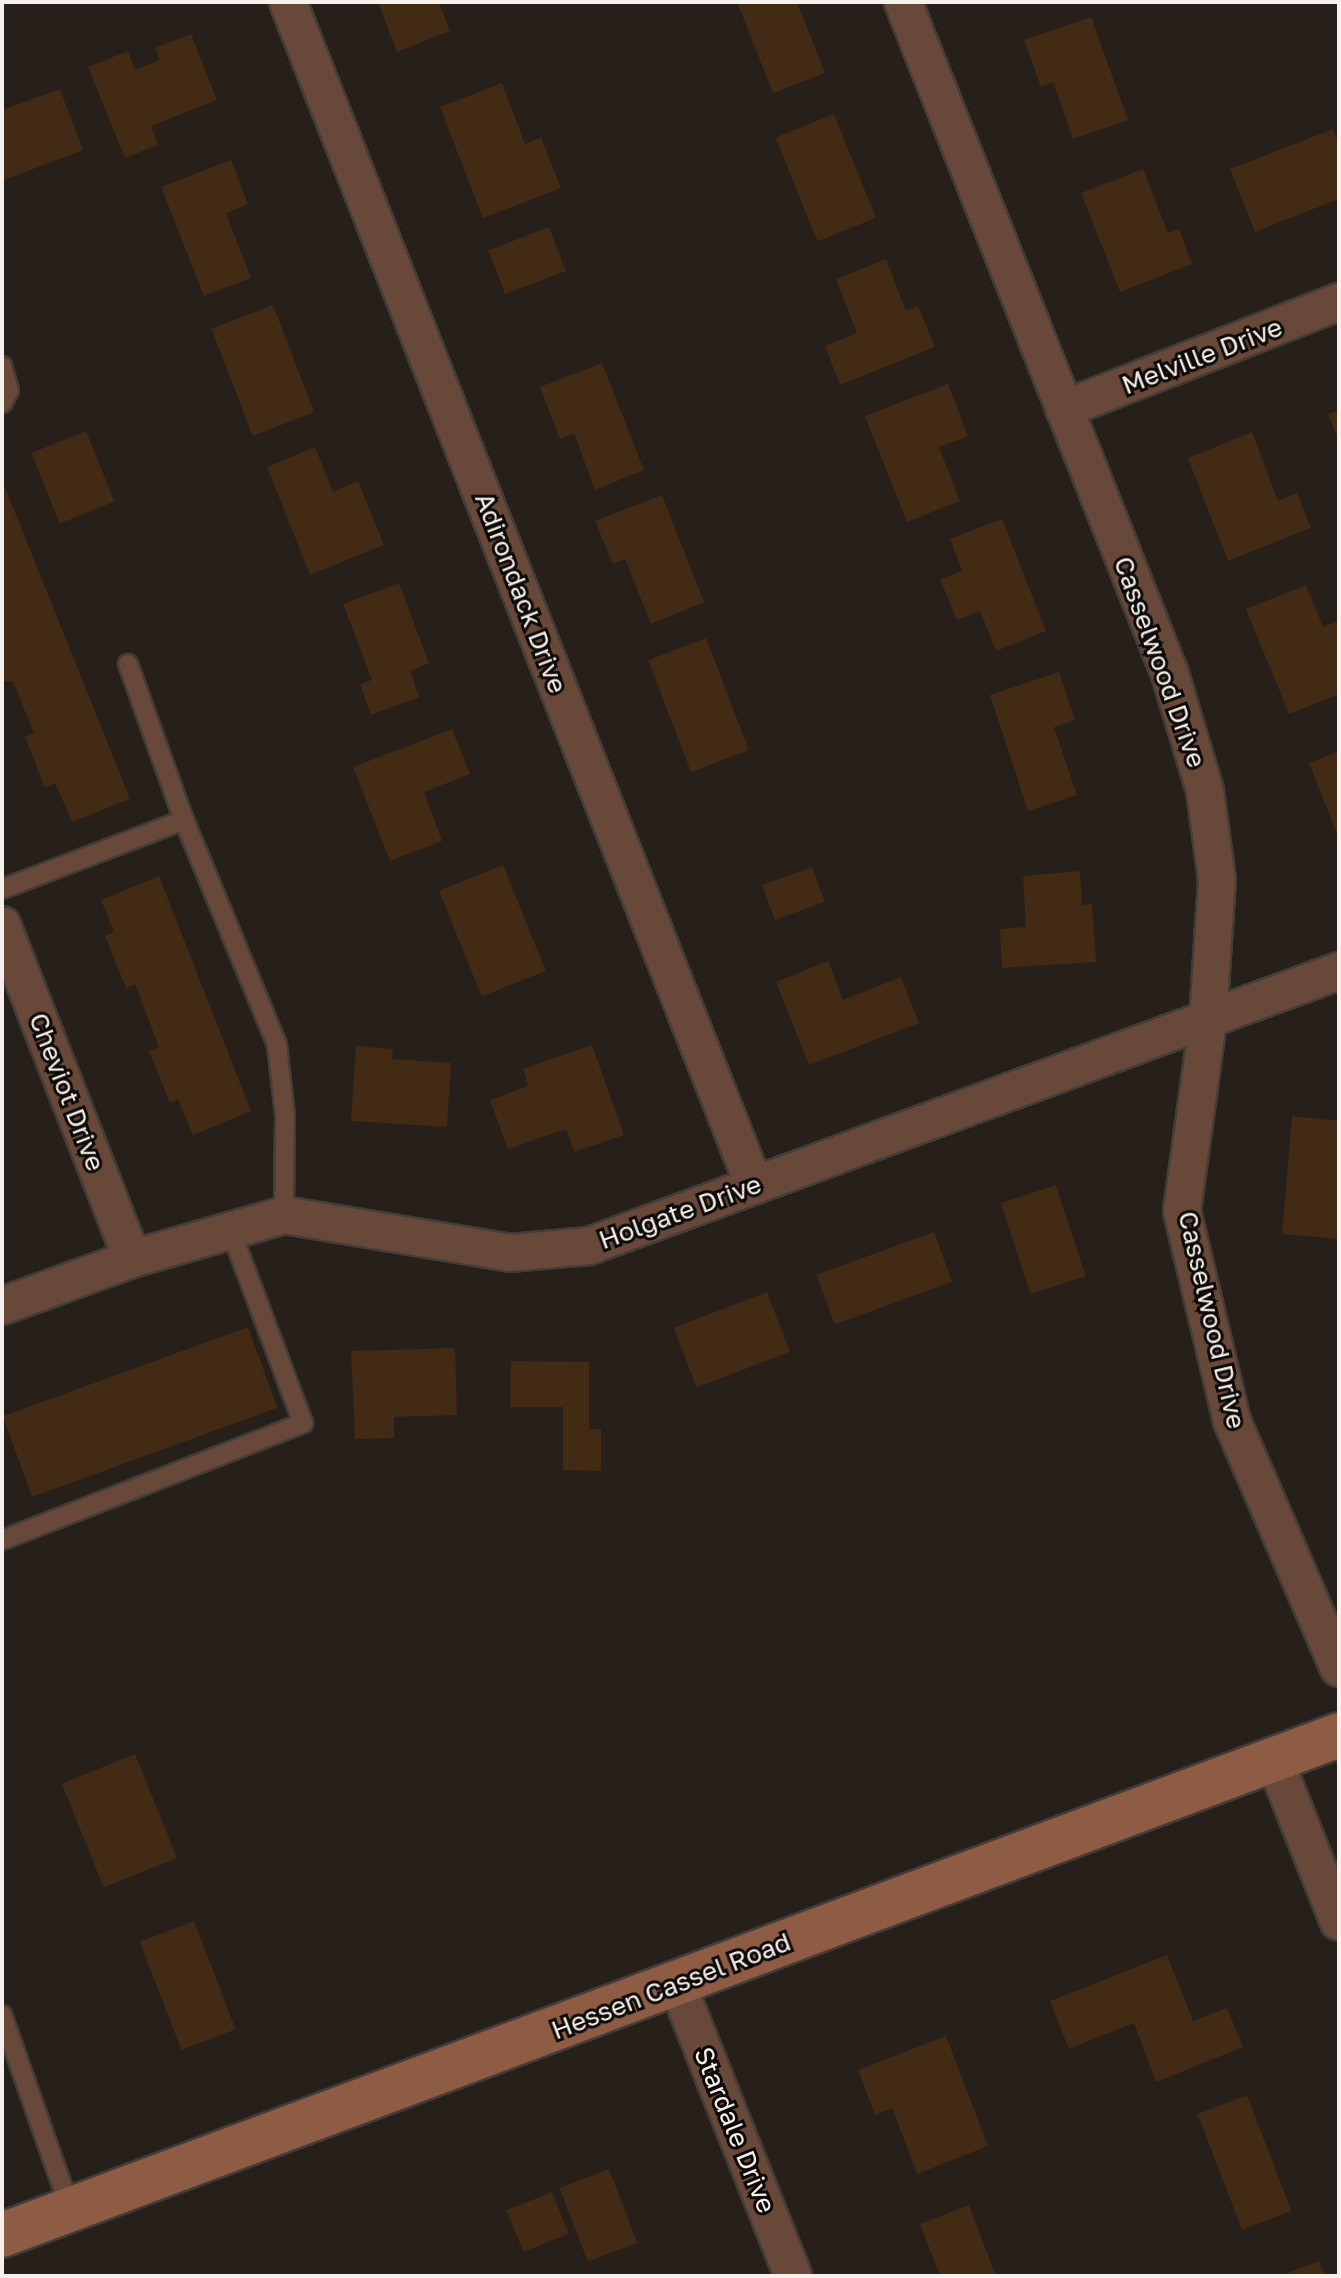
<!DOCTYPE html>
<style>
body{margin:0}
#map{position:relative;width:1341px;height:2278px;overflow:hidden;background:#271f1a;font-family:"Golos Text",sans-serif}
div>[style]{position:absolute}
.building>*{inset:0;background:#422a14;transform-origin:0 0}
.roads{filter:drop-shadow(2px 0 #443c38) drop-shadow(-2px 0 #443c38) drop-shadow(0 2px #443c38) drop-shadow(0 -2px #443c38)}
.lane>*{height:18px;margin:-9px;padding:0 9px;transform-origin:9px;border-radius:9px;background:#674839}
.street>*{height:36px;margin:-18px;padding:0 18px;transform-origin:18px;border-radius:18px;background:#674839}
.secondary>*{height:44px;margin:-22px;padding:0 22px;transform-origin:22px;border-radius:22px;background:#8e5c44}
span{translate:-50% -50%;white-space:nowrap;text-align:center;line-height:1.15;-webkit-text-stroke:6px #0d0a08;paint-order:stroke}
.street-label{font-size:26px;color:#f6f1ed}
.frame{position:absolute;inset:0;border:4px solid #f6f1ed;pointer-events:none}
</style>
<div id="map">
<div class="building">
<div style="clip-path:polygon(378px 2px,439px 2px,450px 31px,397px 52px)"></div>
<div style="clip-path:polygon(737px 2px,797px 2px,825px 73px,773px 93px)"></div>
<div style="clip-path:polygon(1091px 17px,1128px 120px,1073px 139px,1053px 82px,1041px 87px,1024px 40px)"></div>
<div style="clip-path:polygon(191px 34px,217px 100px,151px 126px,158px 145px,125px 158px,88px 67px,128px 51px,135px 70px,160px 60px,155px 48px)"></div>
<div style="clip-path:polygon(502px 83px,525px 144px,541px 137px,561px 188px,483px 218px,440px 107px)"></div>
<div style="clip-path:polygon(60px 89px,83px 150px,2px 181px,2px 110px)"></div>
<div style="left:834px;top:114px;width:112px;height:63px;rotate:68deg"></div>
<div style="clip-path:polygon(1333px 129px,1339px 146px,1339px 199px,1255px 232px,1230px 169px)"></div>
<div style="clip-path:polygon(231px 160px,248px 204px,226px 213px,251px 278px,204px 296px,161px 187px)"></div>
<div style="clip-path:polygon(1143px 169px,1168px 233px,1179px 229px,1192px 264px,1120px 292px,1081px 193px)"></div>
<div style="left:549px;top:227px;width:47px;height:65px;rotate:69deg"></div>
<div style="clip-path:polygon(886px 259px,906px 311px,918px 306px,935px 347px,840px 385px,825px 346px,857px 333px,836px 279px)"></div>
<div style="left:273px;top:305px;width:115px;height:66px;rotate:69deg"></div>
<div style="clip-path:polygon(602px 363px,644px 470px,595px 490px,574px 433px,560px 439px,540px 387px)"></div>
<div style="clip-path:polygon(948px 384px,968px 436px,939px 447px,960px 501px,907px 522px,865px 416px)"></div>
<div style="clip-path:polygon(1339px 410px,1339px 442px,1328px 414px)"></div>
<div style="left:86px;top:431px;width:76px;height:59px;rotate:68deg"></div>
<div style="clip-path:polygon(1252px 432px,1278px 501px,1297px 493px,1311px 528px,1228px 561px,1188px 458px)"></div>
<div style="clip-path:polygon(315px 447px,333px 492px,358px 481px,384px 545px,310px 575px,267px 467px)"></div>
<div style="clip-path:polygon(2px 480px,130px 799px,72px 822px,55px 783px,45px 788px,25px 737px,34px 733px,13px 681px,2px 681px)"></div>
<div style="clip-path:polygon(662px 495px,704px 602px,651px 624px,625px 559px,613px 564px,595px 521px)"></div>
<div style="clip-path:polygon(1002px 519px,1046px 631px,996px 651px,980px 611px,957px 620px,940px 579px,962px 571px,950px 539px)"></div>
<div style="clip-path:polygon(399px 583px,429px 663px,410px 671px,419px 697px,371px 715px,360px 684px,372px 680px,343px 604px)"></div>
<div style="clip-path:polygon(1306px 585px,1323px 627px,1339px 621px,1339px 694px,1289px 714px,1246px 609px)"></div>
<div style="left:706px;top:638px;width:120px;height:62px;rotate:69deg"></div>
<div style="clip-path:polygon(1059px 672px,1075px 720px,1054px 727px,1077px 795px,1028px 811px,990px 695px)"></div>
<div style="clip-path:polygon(452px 729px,470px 774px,424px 792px,442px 841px,390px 861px,353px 767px)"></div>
<div style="clip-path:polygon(1339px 751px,1339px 839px,1309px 763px)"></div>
<div style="left:503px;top:865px;width:114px;height:69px;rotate:68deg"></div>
<div style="left:812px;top:867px;width:37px;height:53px;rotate:70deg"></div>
<div style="clip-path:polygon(1080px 871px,1082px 905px,1092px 904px,1096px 962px,1002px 968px,1000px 929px,1026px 927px,1023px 876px)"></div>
<div style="clip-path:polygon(159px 876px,251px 1111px,193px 1135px,178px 1099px,170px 1103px,149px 1051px,159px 1047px,135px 984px,126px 988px,105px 936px,114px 932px,101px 900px)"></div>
<div style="clip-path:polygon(828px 961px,843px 1000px,901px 977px,919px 1023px,809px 1065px,776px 982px)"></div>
<div style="clip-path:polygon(592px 1045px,624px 1135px,574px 1152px,566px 1129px,508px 1149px,490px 1100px,528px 1086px,523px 1069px)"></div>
<div style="clip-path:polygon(356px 1046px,393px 1049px,392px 1059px,451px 1063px,447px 1127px,351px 1121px)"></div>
<div style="clip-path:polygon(1292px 1116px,1339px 1121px,1339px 1239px,1282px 1234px)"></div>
<div style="left:1056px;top:1185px;width:96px;height:58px;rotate:72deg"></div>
<div style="left:934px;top:1232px;width:53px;height:125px;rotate:70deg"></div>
<div style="left:767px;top:1292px;width:64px;height:100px;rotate:69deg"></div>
<div style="left:248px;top:1327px;width:86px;height:261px;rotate:70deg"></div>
<div style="clip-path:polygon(455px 1348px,457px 1415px,394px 1417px,394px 1438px,355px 1439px,351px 1351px)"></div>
<div style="clip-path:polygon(511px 1361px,589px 1362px,589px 1429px,601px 1429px,601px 1471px,563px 1470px,563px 1407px,510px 1407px)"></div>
<div style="left:135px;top:1754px;width:112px;height:79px;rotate:68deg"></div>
<div style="left:194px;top:1921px;width:116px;height:58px;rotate:69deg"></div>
<div style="clip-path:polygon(1167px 1955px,1193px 2021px,1227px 2008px,1243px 2047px,1156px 2082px,1134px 2023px,1069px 2049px,1050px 2001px)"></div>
<div style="clip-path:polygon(946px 2036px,988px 2146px,917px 2174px,892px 2108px,875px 2115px,858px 2070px)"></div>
<div style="left:1247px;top:2095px;width:124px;height:53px;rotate:69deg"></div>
<div style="left:609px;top:2169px;width:79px;height:53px;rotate:69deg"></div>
<div style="left:552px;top:2192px;width:45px;height:49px;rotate:68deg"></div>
<div style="clip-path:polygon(969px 2205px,996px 2276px,940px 2276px,920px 2224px)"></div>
<div style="clip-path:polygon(1319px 2261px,1325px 2276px,1280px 2276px)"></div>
</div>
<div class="roads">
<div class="lane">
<div style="left:2px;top:366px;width:25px;rotate:74deg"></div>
<div style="left:9px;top:390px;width:15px;rotate:118deg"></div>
<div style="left:128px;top:664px;width:166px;rotate:70.3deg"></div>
<div style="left:2px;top:889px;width:195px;rotate:-20.8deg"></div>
<div style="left:184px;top:820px;width:243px;rotate:67.5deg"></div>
<div style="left:277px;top:1045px;width:70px;rotate:83.5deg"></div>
<div style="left:285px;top:1115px;width:100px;rotate:90.6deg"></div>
<div style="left:2px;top:1540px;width:323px;rotate:-21.2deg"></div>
<div style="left:303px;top:1423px;width:205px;rotate:-110.6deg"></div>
<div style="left:2px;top:2015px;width:208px;rotate:70.6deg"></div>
</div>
<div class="street">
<div style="left:288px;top:2px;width:1271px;rotate:68.5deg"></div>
<div style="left:903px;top:2px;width:723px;rotate:68.33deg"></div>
<div style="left:1170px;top:674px;width:122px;rotate:73.3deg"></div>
<div style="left:1205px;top:791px;width:90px;rotate:82.3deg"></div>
<div style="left:1217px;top:880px;width:141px;rotate:93.7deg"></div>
<div style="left:1208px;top:1021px;width:192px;rotate:97.8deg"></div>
<div style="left:1182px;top:1211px;width:216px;rotate:76.6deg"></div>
<div style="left:1232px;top:1421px;width:269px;rotate:66.6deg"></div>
<div style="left:1064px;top:409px;width:295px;rotate:-21.3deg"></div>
<div style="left:2px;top:925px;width:358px;rotate:68.7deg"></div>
<div style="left:2px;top:1306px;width:138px;rotate:-19.9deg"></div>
<div style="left:132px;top:1259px;width:158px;rotate:-16.1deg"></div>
<div style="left:284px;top:1215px;width:229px;rotate:9.5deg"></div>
<div style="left:510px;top:1253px;width:79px;rotate:-5.1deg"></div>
<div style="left:589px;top:1246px;width:799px;rotate:-20.14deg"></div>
<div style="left:1274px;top:1759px;width:175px;rotate:68.3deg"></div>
<div style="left:677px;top:1984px;width:314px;rotate:68.3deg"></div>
</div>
<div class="secondary">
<div style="left:2px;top:2235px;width:1427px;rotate:-20.5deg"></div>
</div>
</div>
<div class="street-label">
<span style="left:1202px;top:356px;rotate:-21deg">Melville Drive</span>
<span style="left:521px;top:593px;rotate:69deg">Adirondack Drive</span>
<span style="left:1160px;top:662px;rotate:70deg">Casselwood Drive</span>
<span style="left:67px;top:1092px;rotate:69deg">Cheviot Drive</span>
<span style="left:680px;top:1212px;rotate:-20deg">Holgate Drive</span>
<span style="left:1212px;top:1320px;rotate:77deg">Casselwood Drive</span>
<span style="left:671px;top:1986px;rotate:-21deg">Hessen Cassel Road</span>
<span style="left:735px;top:2130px;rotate:68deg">Stardale Drive</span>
</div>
<div class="frame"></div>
</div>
